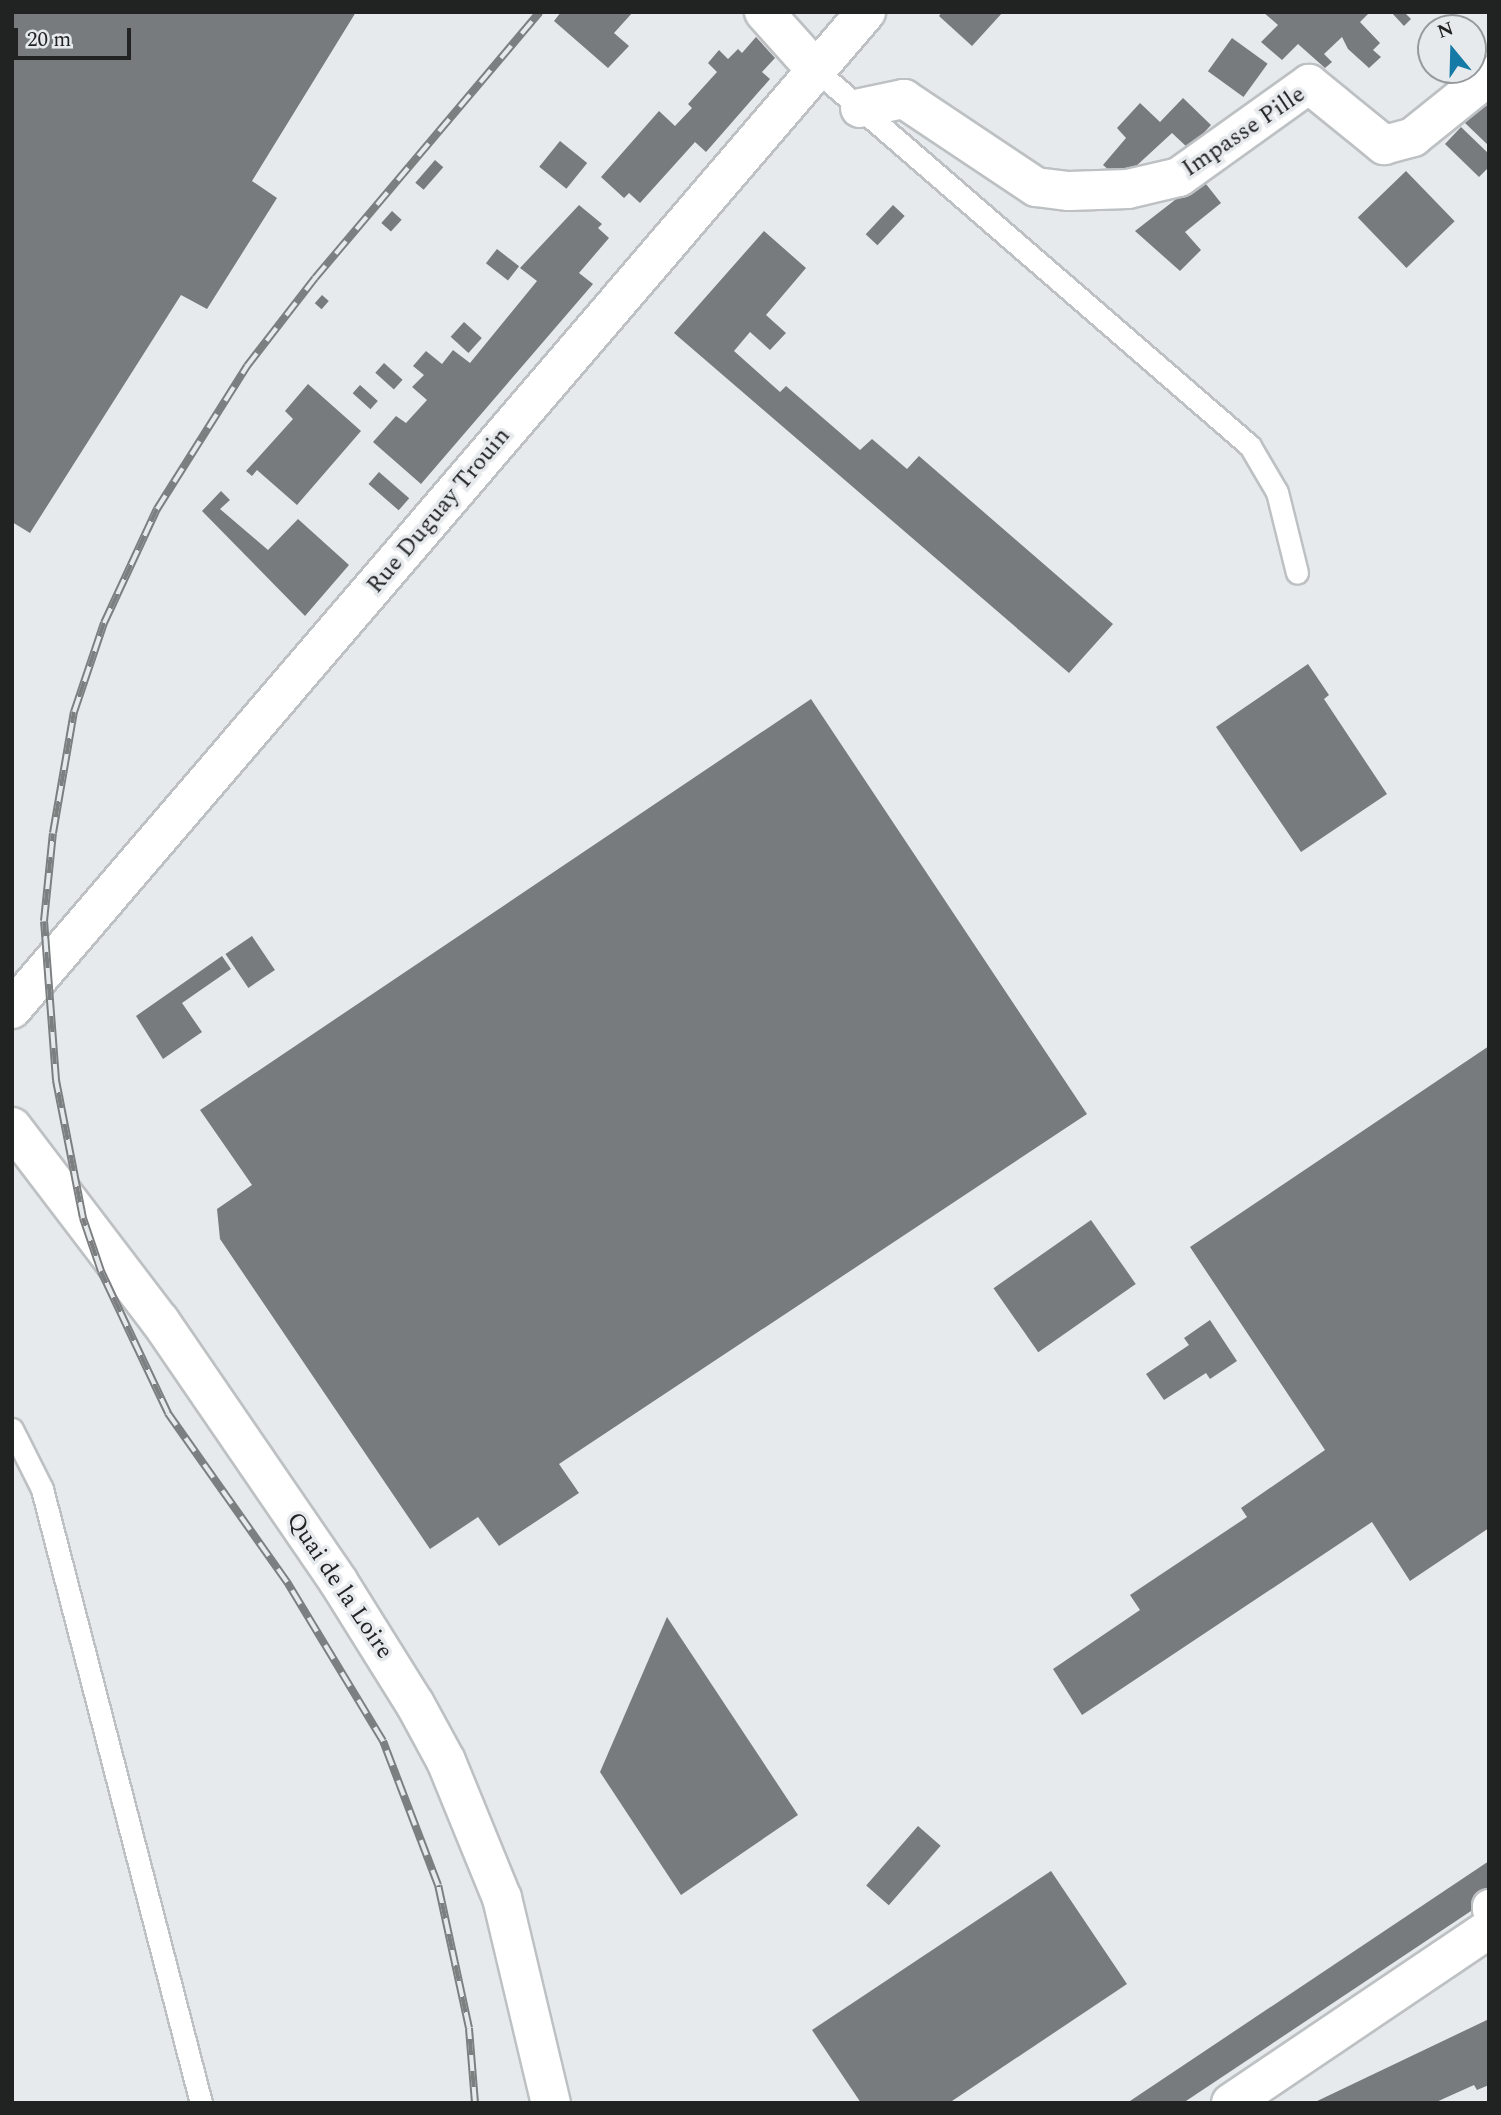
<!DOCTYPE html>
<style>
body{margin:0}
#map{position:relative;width:1501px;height:2115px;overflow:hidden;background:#e6eaec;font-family:Spectral,serif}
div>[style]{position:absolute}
.building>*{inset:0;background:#787b7e;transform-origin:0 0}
.roads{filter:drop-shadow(2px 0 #bdc1c3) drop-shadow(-2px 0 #bdc1c3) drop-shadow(0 2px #bdc1c3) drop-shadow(0 -2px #bdc1c3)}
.service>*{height:21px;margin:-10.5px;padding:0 10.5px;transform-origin:10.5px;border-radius:10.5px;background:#fff}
.pedestrian>*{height:32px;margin:-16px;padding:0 16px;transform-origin:16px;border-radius:16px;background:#fff}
.minor>*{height:38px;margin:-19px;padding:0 19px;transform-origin:19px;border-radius:19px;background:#fff}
.tertiary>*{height:38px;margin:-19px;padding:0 19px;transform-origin:19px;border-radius:19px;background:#fff}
.rail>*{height:8px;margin-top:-4px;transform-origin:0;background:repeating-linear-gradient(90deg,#e6eaec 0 16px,#7c7f80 0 32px);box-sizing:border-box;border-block:2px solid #7c7f80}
span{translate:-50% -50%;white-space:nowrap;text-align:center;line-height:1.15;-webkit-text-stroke:7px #e6eaec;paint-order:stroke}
.street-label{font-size:24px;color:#212323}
.frame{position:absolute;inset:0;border:14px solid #212323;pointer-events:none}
.north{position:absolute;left:1417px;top:14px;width:70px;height:70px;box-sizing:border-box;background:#e6eaec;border:2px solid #979a9c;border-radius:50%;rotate:341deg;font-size:19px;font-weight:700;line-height:28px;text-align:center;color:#212323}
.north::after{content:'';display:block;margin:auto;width:24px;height:32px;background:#157aa6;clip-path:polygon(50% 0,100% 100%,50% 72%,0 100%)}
.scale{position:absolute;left:14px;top:28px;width:117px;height:32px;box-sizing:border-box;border:4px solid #212323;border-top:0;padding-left:9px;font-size:21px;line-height:24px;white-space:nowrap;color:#212323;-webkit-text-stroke:5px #e6eaec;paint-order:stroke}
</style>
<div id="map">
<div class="building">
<div style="clip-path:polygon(12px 12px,356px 12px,252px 181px,277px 198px,207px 309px,181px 295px,30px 533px,12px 522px)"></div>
<div style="clip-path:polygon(561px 12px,633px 12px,614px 33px,629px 46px,608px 68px,554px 21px)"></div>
<div style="clip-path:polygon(942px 12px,1003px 12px,972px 46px,939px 16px)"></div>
<div style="clip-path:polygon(1263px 12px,1370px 12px,1360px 22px,1380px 43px,1373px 50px,1381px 57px,1369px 68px,1348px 49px,1342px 37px,1324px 54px,1332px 62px,1325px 68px,1298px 44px,1282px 60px,1261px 42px,1278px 25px)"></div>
<div style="clip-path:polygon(1391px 12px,1404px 12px,1411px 19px,1404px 26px)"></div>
<div style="clip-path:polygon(756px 37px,775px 58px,762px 72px,770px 79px,706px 152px,695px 142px,640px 203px,629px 193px,624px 198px,601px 177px,659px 111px,675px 126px,692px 108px,688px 104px,717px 72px,708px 63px,719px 50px,728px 59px,738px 49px,742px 53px)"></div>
<div style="left:1232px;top:38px;width:44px;height:41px;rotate:36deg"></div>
<div style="clip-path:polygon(1489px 96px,1489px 146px,1464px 122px)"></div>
<div style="clip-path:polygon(1183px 98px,1211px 125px,1189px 149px,1172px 133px,1121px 180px,1103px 165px,1126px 138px,1117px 128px,1140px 103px,1160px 122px)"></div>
<div style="clip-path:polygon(1461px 127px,1489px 154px,1489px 167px,1479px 177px,1445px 144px)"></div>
<div style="left:560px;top:141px;width:35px;height:33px;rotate:39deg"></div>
<div style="left:435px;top:160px;width:11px;height:30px;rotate:41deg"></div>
<div style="left:1406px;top:171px;width:70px;height:67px;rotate:46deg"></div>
<div style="clip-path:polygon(1202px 179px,1221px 203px,1185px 232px,1201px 250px,1180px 271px,1135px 231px)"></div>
<div style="clip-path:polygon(579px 205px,602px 224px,598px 228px,609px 238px,579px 273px,593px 284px,421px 484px,373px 442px,396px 416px,406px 423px,427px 400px,412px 387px,424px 375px,413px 366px,426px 351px,442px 364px,453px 350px,470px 363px,537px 281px,520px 268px)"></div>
<div style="left:893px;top:205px;width:16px;height:40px;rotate:43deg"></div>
<div style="left:392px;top:211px;width:13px;height:16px;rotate:42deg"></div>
<div style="clip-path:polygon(764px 231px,806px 268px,766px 315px,786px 333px,770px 350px,750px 332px,734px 351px,780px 392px,786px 386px,860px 450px,872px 439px,907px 469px,919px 456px,1113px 624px,1069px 673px,674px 333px)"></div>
<div style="left:497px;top:249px;width:28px;height:18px;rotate:38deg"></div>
<div style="left:322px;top:295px;width:9px;height:11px;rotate:41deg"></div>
<div style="left:464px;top:322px;width:24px;height:20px;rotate:42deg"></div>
<div style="left:384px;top:363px;width:25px;height:13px;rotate:42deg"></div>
<div style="clip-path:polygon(308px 384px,361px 431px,297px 505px,257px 470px,252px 476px,246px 471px,293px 419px,285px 411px)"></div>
<div style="left:360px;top:385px;width:24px;height:11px;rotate:42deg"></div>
<div style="left:379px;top:472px;width:40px;height:16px;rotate:41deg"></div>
<div style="clip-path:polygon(221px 491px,230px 500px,220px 509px,268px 550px,298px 519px,349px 565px,305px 616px,202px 511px)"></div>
<div style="clip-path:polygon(1308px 664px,1329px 695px,1324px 699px,1387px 794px,1301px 852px,1216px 727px)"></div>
<div style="clip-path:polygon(811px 699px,1087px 1114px,559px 1464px,579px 1493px,499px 1546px,478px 1517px,430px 1549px,220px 1239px,217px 1209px,252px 1185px,200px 1110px)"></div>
<div style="left:252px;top:936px;width:41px;height:32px;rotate:56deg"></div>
<div style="clip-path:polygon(222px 956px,231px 969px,182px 1003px,202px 1032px,163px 1059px,136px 1016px)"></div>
<div style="clip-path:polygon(1489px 1046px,1489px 1528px,1410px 1581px,1372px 1522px,1082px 1715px,1053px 1669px,1140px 1610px,1130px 1595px,1247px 1517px,1241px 1508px,1325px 1450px,1190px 1247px)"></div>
<div style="left:1091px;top:1220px;width:78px;height:119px;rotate:55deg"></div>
<div style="clip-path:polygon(1210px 1320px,1237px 1361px,1210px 1379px,1206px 1373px,1164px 1400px,1146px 1374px,1189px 1345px,1184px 1338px)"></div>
<div style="clip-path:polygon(667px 1617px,798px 1815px,681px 1895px,600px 1772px)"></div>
<div style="left:918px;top:1826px;width:30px;height:79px;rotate:41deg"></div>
<div style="clip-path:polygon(1489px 1861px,1489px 1899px,1183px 2103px,1127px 2103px)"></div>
<div style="clip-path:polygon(1051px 1871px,1127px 1984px,949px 2103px,861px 2103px,812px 2030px)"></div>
<div style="clip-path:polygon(1489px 2019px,1489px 2085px,1477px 2090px,1474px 2085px,1434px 2103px,1313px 2103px)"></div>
</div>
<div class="roads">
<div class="service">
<div style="left:816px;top:70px;width:574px;rotate:40.9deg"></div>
<div style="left:1250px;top:446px;width:53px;rotate:59.6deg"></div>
<div style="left:1277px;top:492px;width:83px;rotate:76.1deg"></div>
<div style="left:12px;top:1429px;width:67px;rotate:63.4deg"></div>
<div style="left:42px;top:1489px;width:634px;rotate:75.48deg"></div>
</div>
<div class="pedestrian">
<div style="left:1489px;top:1906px;width:4px;rotate:90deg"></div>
</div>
<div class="minor">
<div style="left:764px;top:12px;width:78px;rotate:48.1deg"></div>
<div style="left:860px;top:108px;width:45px;rotate:-11.6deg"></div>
<div style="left:904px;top:99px;width:159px;rotate:33.7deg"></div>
<div style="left:1036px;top:187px;width:33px;rotate:7deg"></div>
<div style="left:1069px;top:191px;width:59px;rotate:-1.9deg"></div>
<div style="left:1128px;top:189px;width:52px;rotate:-13.2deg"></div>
<div style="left:1179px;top:177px;width:160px;rotate:-35.6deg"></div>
<div style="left:1309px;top:84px;width:97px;rotate:39.1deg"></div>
<div style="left:1384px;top:145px;width:30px;rotate:-15deg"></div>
<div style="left:1413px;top:137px;width:97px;rotate:-38.8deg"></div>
<div style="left:12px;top:1009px;width:1313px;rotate:-49.42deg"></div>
<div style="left:1231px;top:2103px;width:311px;rotate:-34deg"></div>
</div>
<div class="tertiary">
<div style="left:12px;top:1127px;width:244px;rotate:52.7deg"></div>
<div style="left:160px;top:1321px;width:315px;rotate:55.6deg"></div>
<div style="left:338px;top:1581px;width:145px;rotate:58deg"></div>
<div style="left:415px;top:1704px;width:65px;rotate:61.5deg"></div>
<div style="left:446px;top:1761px;width:148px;rotate:67.8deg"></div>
<div style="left:502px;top:1898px;width:211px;rotate:76.6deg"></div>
</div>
</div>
<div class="rail">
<div style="left:475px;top:2103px;width:75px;rotate:-94.6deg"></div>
<div style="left:469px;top:2028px;width:146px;rotate:-102.2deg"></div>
<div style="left:438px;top:1885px;width:154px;rotate:-110.9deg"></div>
<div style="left:383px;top:1741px;width:186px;rotate:-121.1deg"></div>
<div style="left:287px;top:1582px;width:207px;rotate:-125.2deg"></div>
<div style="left:168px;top:1413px;width:157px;rotate:-115.3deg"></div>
<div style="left:101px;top:1271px;width:56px;rotate:-108.8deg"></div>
<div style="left:83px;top:1218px;width:141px;rotate:-101.1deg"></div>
<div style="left:56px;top:1080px;width:159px;rotate:-94.3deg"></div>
<div style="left:44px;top:921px;width:88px;rotate:-84.2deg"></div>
<div style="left:53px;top:833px;width:123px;rotate:-80.2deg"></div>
<div style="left:74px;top:712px;width:94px;rotate:-71.4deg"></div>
<div style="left:104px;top:623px;width:126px;rotate:-65.1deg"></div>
<div style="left:157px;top:509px;width:169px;rotate:-57.8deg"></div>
<div style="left:247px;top:366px;width:111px;rotate:-52.3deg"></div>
<div style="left:315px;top:278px;width:348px;rotate:-49.8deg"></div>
</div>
<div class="street-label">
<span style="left:1244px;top:132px;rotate:-34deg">Impasse Pille</span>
<span style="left:439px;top:511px;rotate:-50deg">Rue Duguay Trouin</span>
<span style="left:339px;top:1586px;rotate:56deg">Quai de la Loire</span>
</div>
<div class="frame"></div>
<div class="north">N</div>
<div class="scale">20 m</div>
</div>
